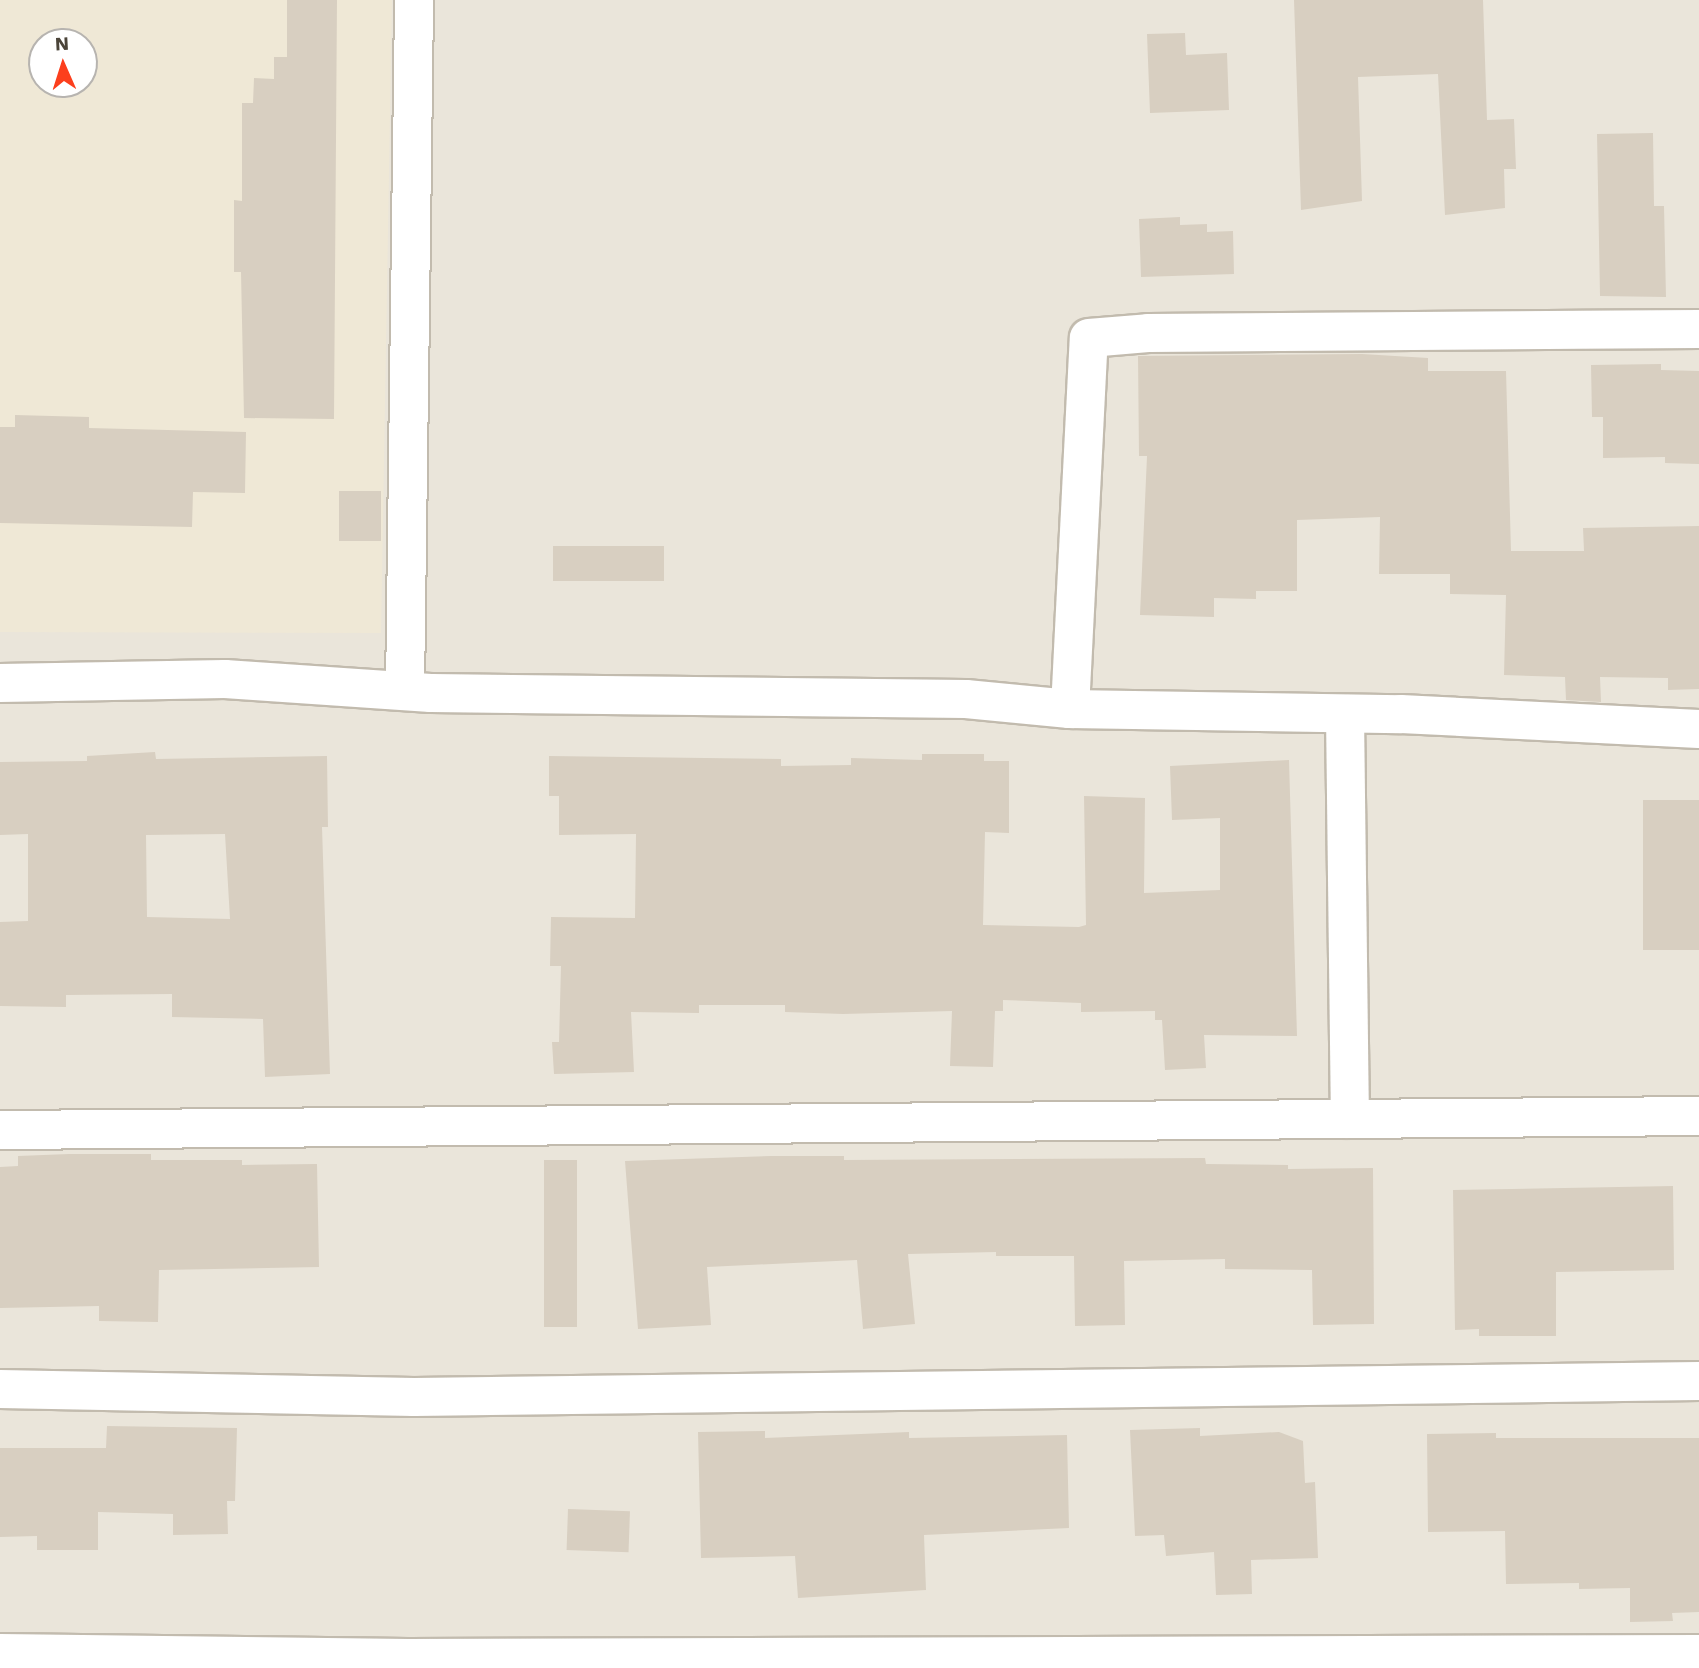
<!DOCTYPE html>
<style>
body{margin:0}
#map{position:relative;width:1699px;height:1668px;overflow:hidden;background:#f6f3ec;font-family:"Work Sans",sans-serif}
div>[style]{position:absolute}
.residential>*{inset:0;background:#eae5da}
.education>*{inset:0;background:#efe8d6}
.building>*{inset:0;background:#d8cfc1;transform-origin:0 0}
.roads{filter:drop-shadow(2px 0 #c2bbae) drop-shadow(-2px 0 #c2bbae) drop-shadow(0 2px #c2bbae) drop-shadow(0 -2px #c2bbae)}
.minor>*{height:38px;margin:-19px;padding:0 19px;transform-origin:19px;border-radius:19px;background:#fff}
span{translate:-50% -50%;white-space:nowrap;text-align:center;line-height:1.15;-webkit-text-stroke:5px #fff;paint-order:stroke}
.north{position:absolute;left:28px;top:28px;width:70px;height:70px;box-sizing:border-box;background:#fff;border:2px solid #b7b4b0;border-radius:50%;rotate:357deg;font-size:19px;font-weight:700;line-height:28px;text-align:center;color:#4b4439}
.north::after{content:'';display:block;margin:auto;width:24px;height:32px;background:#fc3f1d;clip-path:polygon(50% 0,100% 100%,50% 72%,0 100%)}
</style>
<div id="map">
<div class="residential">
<div style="clip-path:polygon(evenodd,0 0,1699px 0,1699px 1668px,0 1668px,0 0,42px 42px,84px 42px,84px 84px,42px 84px,42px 42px)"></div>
</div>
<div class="education">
<div style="clip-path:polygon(evenodd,0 0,392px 0,381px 633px,0 632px,0 0,42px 42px,84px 42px,84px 84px,42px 84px,42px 42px)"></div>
</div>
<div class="building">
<div style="clip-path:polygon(287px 0,337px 0,334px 419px,244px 418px,241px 272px,234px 272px,234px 200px,242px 201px,242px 103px,253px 103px,254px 78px,274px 79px,274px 57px,287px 57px)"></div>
<div style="clip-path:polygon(1294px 0,1483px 0,1487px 120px,1514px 119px,1516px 169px,1504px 169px,1505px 208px,1445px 215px,1438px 74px,1358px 77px,1362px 201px,1301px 210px)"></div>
<div style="clip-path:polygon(1185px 33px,1186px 55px,1227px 53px,1229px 110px,1150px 113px,1147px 34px)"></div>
<div style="clip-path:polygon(1653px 133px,1654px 206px,1664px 206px,1666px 297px,1600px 296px,1597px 134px)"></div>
<div style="clip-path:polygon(1180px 217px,1180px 225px,1207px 224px,1207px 232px,1233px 231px,1234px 274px,1141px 277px,1139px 219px)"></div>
<div style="clip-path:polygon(1362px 354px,1428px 358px,1428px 371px,1506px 371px,1511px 551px,1584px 551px,1583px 528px,1699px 526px,1699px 689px,1668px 690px,1668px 678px,1600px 677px,1601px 702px,1566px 700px,1565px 677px,1504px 675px,1506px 595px,1450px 594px,1450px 574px,1379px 574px,1380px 517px,1297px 520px,1297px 591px,1256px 591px,1256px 599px,1214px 598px,1214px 617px,1140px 615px,1147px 456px,1139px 456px,1138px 356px)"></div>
<div style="clip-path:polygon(1661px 364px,1661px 370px,1699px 371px,1699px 464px,1665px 463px,1665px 457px,1603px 458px,1603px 417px,1592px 417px,1591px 365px)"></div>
<div style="clip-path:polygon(15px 415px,89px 417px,89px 428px,246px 432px,245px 493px,193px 492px,192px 527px,0 523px,0 427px,15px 427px)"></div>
<div style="left:339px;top:491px;width:42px;height:50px"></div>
<div style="left:553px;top:546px;width:111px;height:35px"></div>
<div style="clip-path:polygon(evenodd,155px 752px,156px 759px,327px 756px,328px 827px,322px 827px,330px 1074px,265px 1077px,263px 1019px,172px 1017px,172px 994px,66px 995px,66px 1007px,0 1006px,0 922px,28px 921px,28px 834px,0 835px,0 762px,87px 761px,87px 756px,155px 752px,225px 834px,230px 919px,147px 917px,146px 835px,225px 834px)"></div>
<div style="clip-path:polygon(922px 754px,984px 754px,984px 761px,1009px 761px,1009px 833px,985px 832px,983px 925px,1079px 927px,1086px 925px,1084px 796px,1145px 798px,1144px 893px,1220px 890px,1220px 818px,1172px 820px,1170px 766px,1289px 760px,1297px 1036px,1204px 1035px,1206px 1068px,1165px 1070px,1162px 1020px,1155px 1020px,1155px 1011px,1081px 1012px,1081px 1003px,1003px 1000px,1003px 1011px,995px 1011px,993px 1067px,950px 1066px,952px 1011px,843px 1014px,785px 1012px,785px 1005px,699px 1005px,699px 1013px,631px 1012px,634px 1072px,554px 1074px,552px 1042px,559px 1042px,561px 966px,550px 966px,551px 917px,635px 918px,636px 834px,559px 835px,559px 796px,549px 796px,549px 756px,781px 759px,781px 766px,851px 765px,851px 758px,922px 760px)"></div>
<div style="left:1643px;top:800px;width:56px;height:150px"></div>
<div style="clip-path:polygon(69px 1154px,151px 1154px,151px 1160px,242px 1160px,242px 1165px,317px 1164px,319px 1267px,159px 1270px,158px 1322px,99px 1321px,99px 1306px,0 1308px,0 1167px,18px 1166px,18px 1156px)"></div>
<div style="clip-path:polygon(771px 1156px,844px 1156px,844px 1160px,1205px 1158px,1206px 1164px,1288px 1165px,1288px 1169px,1373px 1168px,1374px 1324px,1313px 1325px,1312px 1270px,1225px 1269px,1225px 1259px,1124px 1261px,1125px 1325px,1075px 1326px,1074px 1256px,996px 1256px,996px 1252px,908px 1254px,915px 1324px,863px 1329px,857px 1260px,707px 1267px,711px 1325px,638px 1329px,625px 1161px)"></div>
<div style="left:544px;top:1160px;width:33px;height:167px"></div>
<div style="clip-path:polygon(1673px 1186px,1674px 1270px,1556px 1272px,1556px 1336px,1479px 1336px,1479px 1329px,1455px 1330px,1453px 1190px)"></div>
<div style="clip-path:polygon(107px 1426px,237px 1428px,235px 1501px,227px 1501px,228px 1534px,173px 1535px,173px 1514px,98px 1512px,98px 1550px,37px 1550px,37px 1536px,0 1537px,0 1448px,106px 1448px)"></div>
<div style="clip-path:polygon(1200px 1428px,1200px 1436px,1279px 1432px,1303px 1441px,1305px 1483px,1315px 1482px,1318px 1558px,1251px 1560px,1252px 1594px,1216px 1595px,1214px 1552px,1166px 1556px,1164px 1535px,1135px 1536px,1130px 1430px)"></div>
<div style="clip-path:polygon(765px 1431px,765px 1438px,909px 1432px,909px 1438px,1067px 1435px,1069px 1528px,924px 1535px,926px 1590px,798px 1598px,795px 1556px,701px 1558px,698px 1432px)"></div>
<div style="clip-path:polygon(1496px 1433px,1496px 1438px,1699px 1438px,1699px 1612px,1672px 1613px,1673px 1621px,1630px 1622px,1630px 1588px,1579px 1589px,1579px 1583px,1506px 1584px,1505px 1531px,1428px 1532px,1427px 1434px)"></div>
<div style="left:568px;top:1509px;width:62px;height:41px;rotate:2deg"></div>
</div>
<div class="roads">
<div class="minor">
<div style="left:0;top:683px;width:225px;rotate:-1deg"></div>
<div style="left:225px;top:679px;width:206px;rotate:3.9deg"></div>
<div style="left:431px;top:693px;width:535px;rotate:0.64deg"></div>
<div style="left:966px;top:699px;width:104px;rotate:5.5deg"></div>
<div style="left:1070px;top:709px;width:331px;rotate:0.9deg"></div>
<div style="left:1401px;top:714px;width:298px;rotate:2.9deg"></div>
<div style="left:405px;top:691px;width:691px;rotate:-89.25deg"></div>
<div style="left:1070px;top:709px;width:371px;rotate:-87.1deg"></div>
<div style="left:1089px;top:338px;width:59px;rotate:-4.8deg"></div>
<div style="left:1148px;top:333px;width:551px;rotate:-0.42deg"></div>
<div style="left:1345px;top:714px;width:405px;rotate:89.3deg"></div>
<div style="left:0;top:1130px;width:1699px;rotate:-0.47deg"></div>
<div style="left:0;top:1389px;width:414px;rotate:1.1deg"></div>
<div style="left:414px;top:1397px;width:1285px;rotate:-0.71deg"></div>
<div style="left:0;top:1653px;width:408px;rotate:0.7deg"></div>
<div style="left:408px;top:1658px;width:1291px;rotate:-0.18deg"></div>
</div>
</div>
<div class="north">N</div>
</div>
